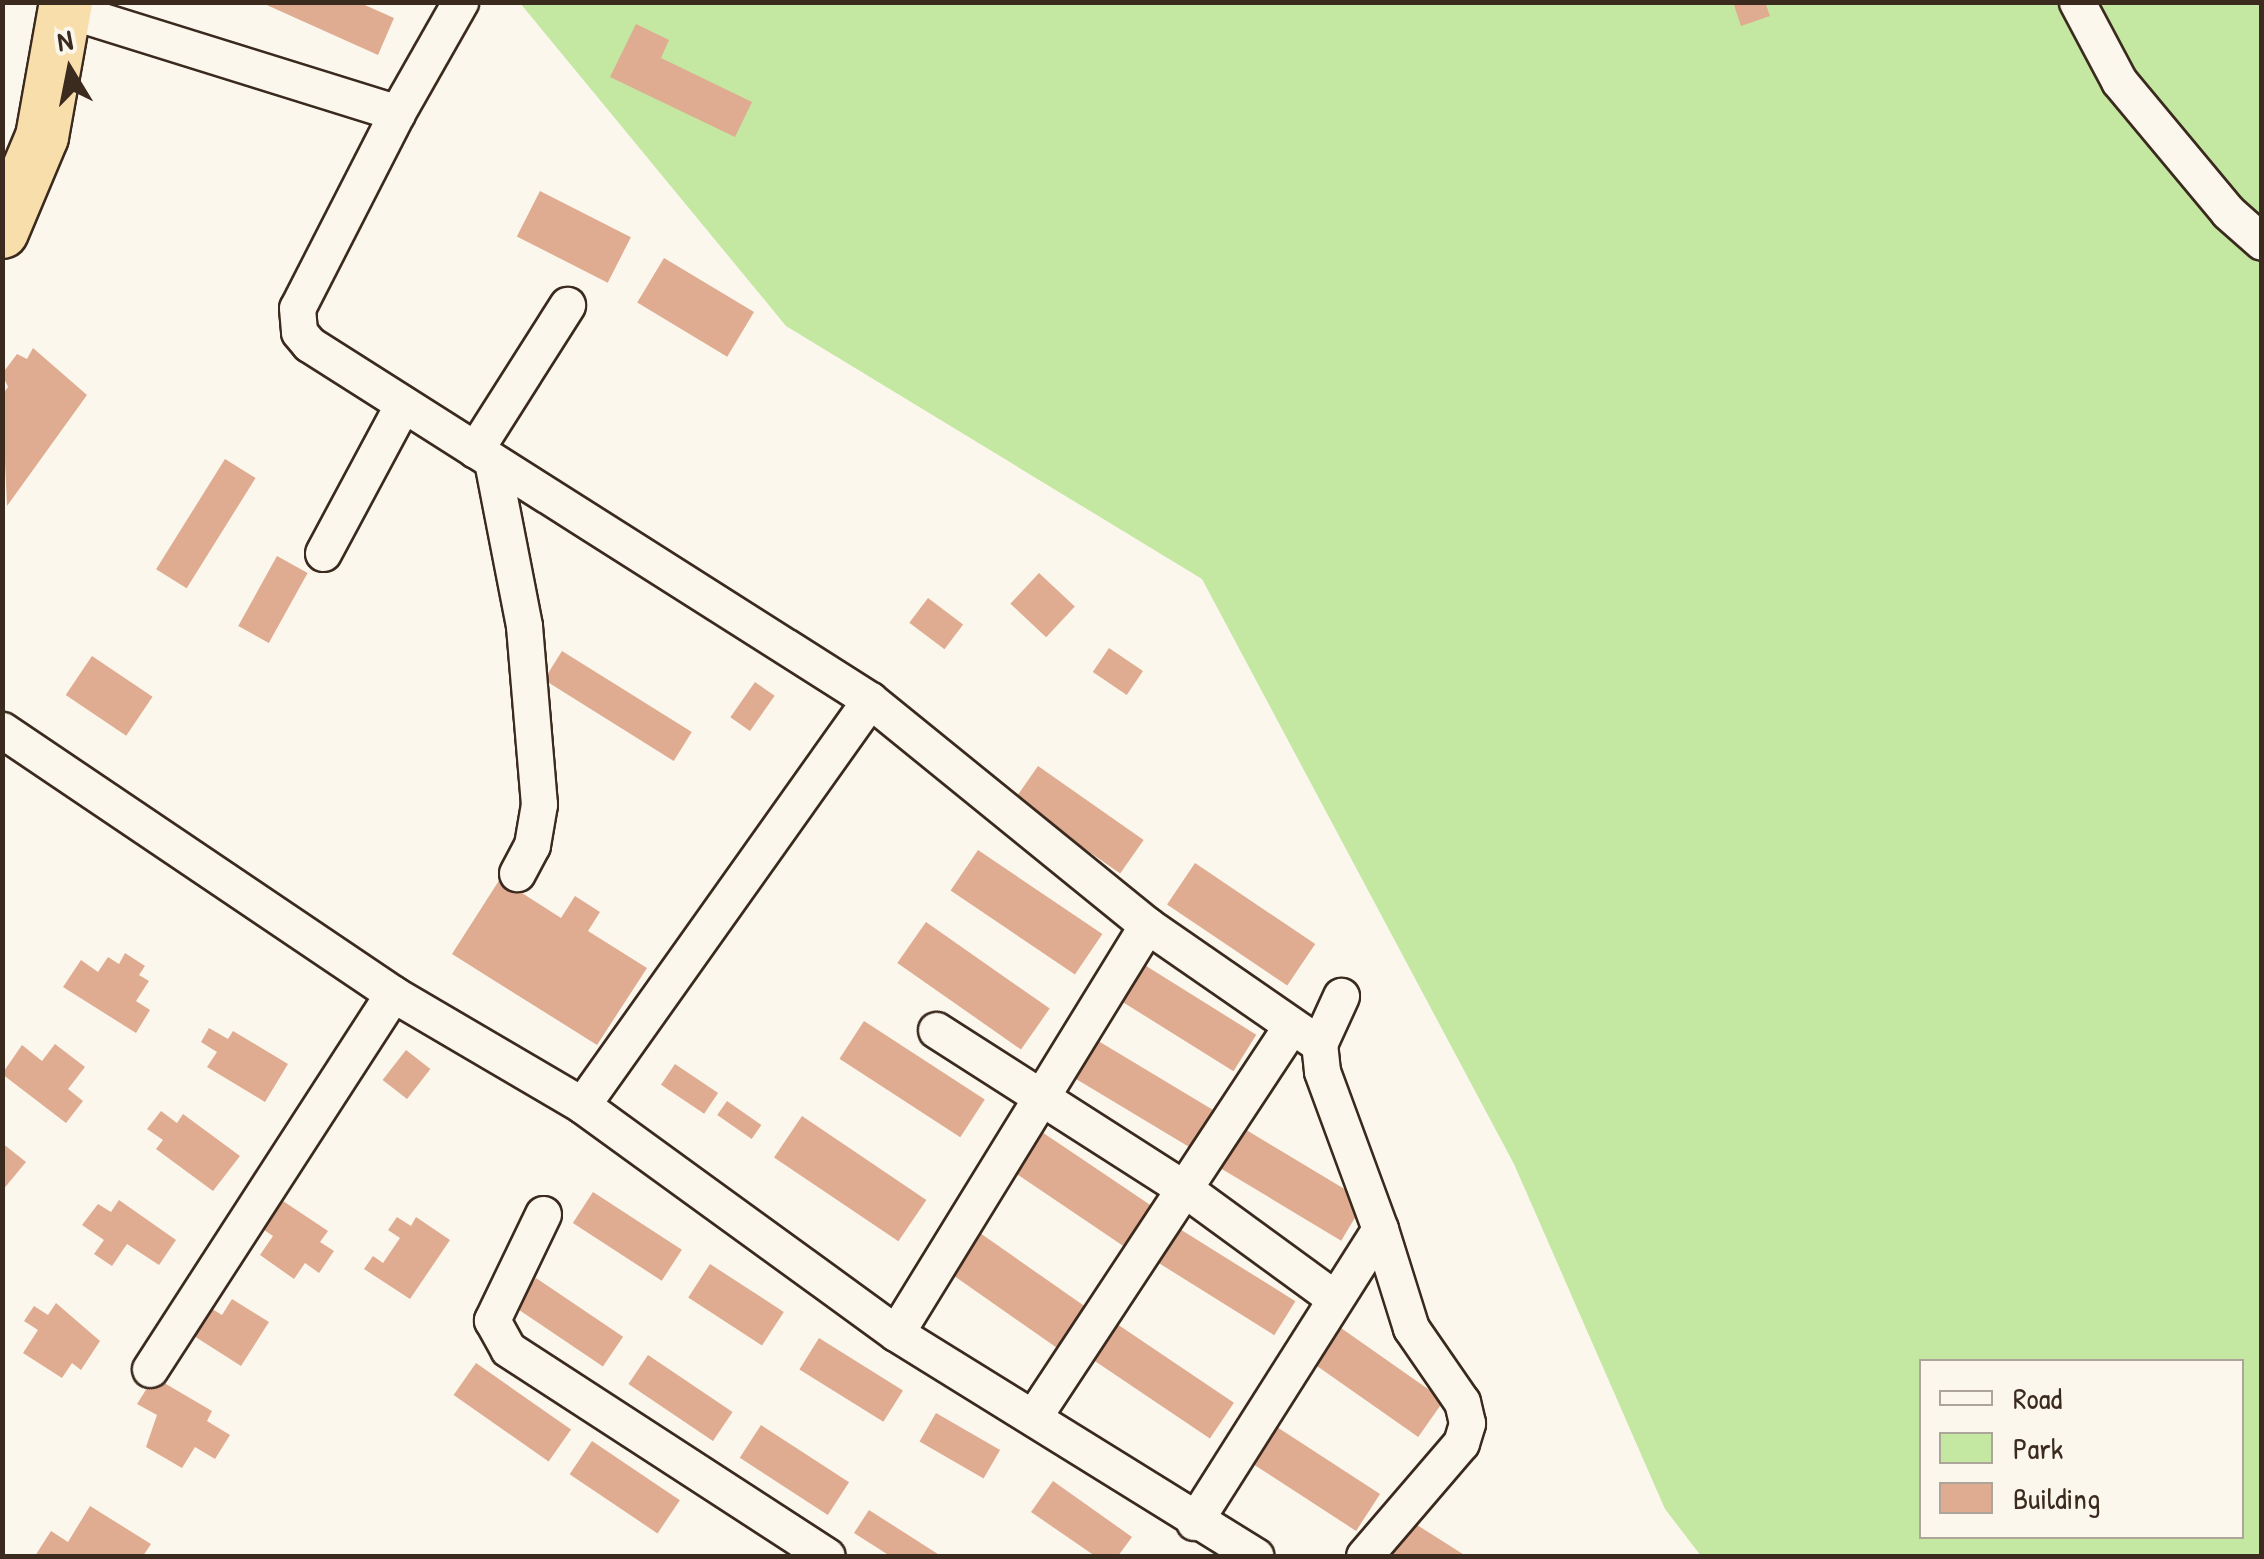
<!DOCTYPE html>
<style>
body{margin:0}
#map{position:relative;width:2264px;height:1559px;overflow:hidden;background:#fbf7ec;font-family:"Patrick Hand",sans-serif}
div>[style]{position:absolute}
.green>*{inset:0;background:#c4e7a1}
.building>*{inset:0;background:#dfac92;transform-origin:0 0}
.roads{filter:drop-shadow(2px 0 #3b2a1e) drop-shadow(-2px 0 #3b2a1e) drop-shadow(0 2px #3b2a1e) drop-shadow(0 -2px #3b2a1e)}
.minor>*{height:35px;margin:-17.5px;padding:0 17.5px;transform-origin:17.5px;border-radius:17.5px;background:#fbf7ec}
.highway>*{height:52px;margin:-26px;padding:0 26px;transform-origin:26px;border-radius:26px;background:#f8deab}
span{translate:-50% -50%;white-space:nowrap;text-align:center;line-height:1.15;-webkit-text-stroke:10px #fbf7ec;paint-order:stroke}
.frame{position:absolute;inset:0;border:5px solid #3b2a1e;pointer-events:none}
.legend{position:absolute;left:1919px;top:1359px;width:325px;height:180px;box-sizing:border-box;background:#fbf7ec;border:2px solid #aea59a;margin:0;padding:12px 18px;list-style:none;font-size:30px;color:#3b2a1e}
.legend li{display:flex;align-items:center;gap:20px;height:50px}
.legend b{width:50px;border:2px solid #aea59a}
.north{position:absolute;left:20px;top:20px;width:100px;height:100px;-webkit-text-stroke:8px #fbf7ec;paint-order:stroke;rotate:350deg;font-size:28px;font-weight:700;line-height:40px;text-align:center;color:#3b2a1e}
.north::after{content:'';display:block;margin:auto;width:35px;height:45px;background:#3b2a1e;clip-path:polygon(50% 0,100% 100%,50% 72%,0 100%)}
</style>
<div id="map">
<div class="green">
<div style="clip-path:polygon(evenodd,520px 3px,2261px 3px,2261px 1556px,1701px 1556px,1665px 1509px,1514px 1164px,1202px 579px,786px 326px,520px 3px,1922px 1362px,2242px 1362px,2242px 1536px,1922px 1536px,1922px 1362px)"></div>
</div>
<div class="building">
<div style="clip-path:polygon(260px 2px,358px 2px,394px 18px,378px 55px)"></div>
<div style="clip-path:polygon(1765px 2px,1770px 16px,1741px 26px,1734px 5px)"></div>
<div style="clip-path:polygon(636px 24px,669px 40px,661px 58px,752px 102px,735px 137px,610px 77px)"></div>
<div style="left:540px;top:191px;width:102px;height:51px;rotate:27deg"></div>
<div style="left:664px;top:258px;width:105px;height:52px;rotate:31deg"></div>
<div style="clip-path:polygon(33px 348px,87px 395px,7px 506px,2px 395px,8px 387px,2px 374px,17px 354px,27px 359px)"></div>
<div style="left:225px;top:459px;width:36px;height:130px;rotate:32deg"></div>
<div style="left:277px;top:556px;width:35px;height:80px;rotate:29deg"></div>
<div style="left:1039px;top:573px;width:49px;height:42px;rotate:43deg"></div>
<div style="left:928px;top:598px;width:44px;height:31px;rotate:37deg"></div>
<div style="left:1109px;top:648px;width:41px;height:29px;rotate:34deg"></div>
<div style="left:562px;top:651px;width:153px;height:34px;rotate:32deg"></div>
<div style="left:92px;top:656px;width:73px;height:47px;rotate:34deg"></div>
<div style="left:755px;top:682px;width:24px;height:43px;rotate:35deg"></div>
<div style="left:1038px;top:766px;width:129px;height:41px;rotate:35deg"></div>
<div style="left:978px;top:850px;width:150px;height:49px;rotate:34deg"></div>
<div style="left:1195px;top:863px;width:145px;height:50px;rotate:34deg"></div>
<div style="clip-path:polygon(500px 879px,561px 918px,575px 896px,600px 912px,588px 931px,647px 968px,597px 1045px,452px 954px)"></div>
<div style="left:926px;top:922px;width:151px;height:50px;rotate:35deg"></div>
<div style="clip-path:polygon(125px 953px,145px 966px,139px 975px,149px 981px,136px 1001px,150px 1010px,136px 1033px,63px 987px,81px 960px,98px 972px,108px 957px,119px 964px)"></div>
<div style="left:1135px;top:959px;width:143px;height:43px;rotate:32deg"></div>
<div style="left:864px;top:1021px;width:144px;height:45px;rotate:33deg"></div>
<div style="clip-path:polygon(209px 1028px,228px 1039px,233px 1031px,288px 1064px,265px 1102px,207px 1067px,217px 1052px,201px 1042px)"></div>
<div style="left:1085px;top:1033px;width:149px;height:44px;rotate:31deg"></div>
<div style="clip-path:polygon(55px 1044px,85px 1067px,68px 1089px,83px 1101px,66px 1123px,2px 1074px,22px 1045px,42px 1061px)"></div>
<div style="left:406px;top:1050px;width:31px;height:38px;rotate:38deg"></div>
<div style="left:675px;top:1064px;width:52px;height:25px;rotate:34deg"></div>
<div style="left:727px;top:1101px;width:42px;height:17px;rotate:35deg"></div>
<div style="clip-path:polygon(161px 1111px,177px 1123px,183px 1114px,240px 1156px,213px 1191px,156px 1149px,163px 1140px,147px 1129px)"></div>
<div style="left:802px;top:1116px;width:150px;height:50px;rotate:34deg"></div>
<div style="left:1238px;top:1125px;width:148px;height:46px;rotate:31deg"></div>
<div style="left:1039px;top:1130px;width:141px;height:49px;rotate:34deg"></div>
<div style="clip-path:polygon(2px 1143px,26px 1162px,2px 1191px)"></div>
<div style="left:593px;top:1192px;width:106px;height:37px;rotate:33deg"></div>
<div style="clip-path:polygon(274px 1195px,328px 1231px,320px 1242px,334px 1251px,319px 1273px,305px 1263px,294px 1279px,260px 1255px,273px 1236px,255px 1224px)"></div>
<div style="clip-path:polygon(119px 1200px,176px 1240px,159px 1265px,127px 1244px,112px 1266px,94px 1254px,104px 1240px,82px 1225px,98px 1204px,111px 1212px)"></div>
<div style="clip-path:polygon(397px 1217px,411px 1226px,416px 1217px,450px 1240px,410px 1299px,364px 1269px,373px 1256px,383px 1263px,400px 1238px,388px 1230px)"></div>
<div style="left:970px;top:1226px;width:151px;height:50px;rotate:35deg"></div>
<div style="left:1175px;top:1226px;width:142px;height:40px;rotate:32deg"></div>
<div style="left:710px;top:1264px;width:88px;height:40px;rotate:33deg"></div>
<div style="left:536px;top:1278px;width:105px;height:36px;rotate:34deg"></div>
<div style="clip-path:polygon(232px 1299px,269px 1322px,241px 1366px,183px 1329px,201px 1302px,222px 1315px)"></div>
<div style="clip-path:polygon(56px 1303px,100px 1341px,81px 1370px,72px 1363px,62px 1378px,23px 1353px,38px 1330px,24px 1321px,34px 1306px,48px 1315px)"></div>
<div style="left:1331px;top:1321px;width:138px;height:45px;rotate:35deg"></div>
<div style="left:1117px;top:1324px;width:141px;height:43px;rotate:34deg"></div>
<div style="left:819px;top:1338px;width:99px;height:37px;rotate:32deg"></div>
<div style="left:648px;top:1355px;width:102px;height:35px;rotate:34deg"></div>
<div style="left:476px;top:1363px;width:116px;height:39px;rotate:35deg"></div>
<div style="clip-path:polygon(154px 1377px,212px 1411px,207px 1421px,230px 1435px,215px 1459px,195px 1447px,182px 1468px,146px 1447px,157px 1415px,137px 1404px)"></div>
<div style="left:936px;top:1413px;width:74px;height:33px;rotate:30deg"></div>
<div style="left:1266px;top:1420px;width:136px;height:44px;rotate:33deg"></div>
<div style="left:761px;top:1425px;width:105px;height:39px;rotate:33deg"></div>
<div style="left:592px;top:1441px;width:106px;height:40px;rotate:34deg"></div>
<div style="clip-path:polygon(1053px 1481px,1132px 1537px,1118px 1556px,1095px 1556px,1031px 1512px)"></div>
<div style="clip-path:polygon(90px 1506px,151px 1544px,143px 1556px,35px 1556px,51px 1531px,68px 1542px)"></div>
<div style="clip-path:polygon(869px 1510px,941px 1556px,890px 1556px,854px 1533px)"></div>
<div style="clip-path:polygon(1406px 1518px,1466px 1556px,1381px 1556px)"></div>
</div>
<div class="roads">
<div class="minor">
<div style="left:2077px;top:2px;width:89px;rotate:62deg"></div>
<div style="left:2119px;top:81px;width:170px;rotate:50.2deg"></div>
<div style="left:2228px;top:212px;width:45px;rotate:41.4deg"></div>
<div style="left:64px;top:9px;width:349px;rotate:17.3deg"></div>
<div style="left:397px;top:113px;width:219px;rotate:117.1deg"></div>
<div style="left:297px;top:308px;width:24px;rotate:85deg"></div>
<div style="left:299px;top:332px;width:16px;rotate:50deg"></div>
<div style="left:309px;top:344px;width:664px;rotate:32.4deg"></div>
<div style="left:870px;top:700px;width:357px;rotate:39.1deg"></div>
<div style="left:1147px;top:925px;width:209px;rotate:34.7deg"></div>
<div style="left:397px;top:113px;width:128px;rotate:-60.4deg"></div>
<div style="left:475px;top:450px;width:172px;rotate:-57.6deg"></div>
<div style="left:492px;top:461px;width:168px;rotate:79deg"></div>
<div style="left:524px;top:626px;width:179px;rotate:85.2deg"></div>
<div style="left:539px;top:804px;width:42px;rotate:99.7deg"></div>
<div style="left:532px;top:845px;width:32px;rotate:118deg"></div>
<div style="left:323px;top:553px;width:169px;rotate:-61.8deg"></div>
<div style="left:2px;top:730px;width:472px;rotate:34deg"></div>
<div style="left:393px;top:994px;width:219px;rotate:30.4deg"></div>
<div style="left:582px;top:1105px;width:388px;rotate:36deg"></div>
<div style="left:896px;top:1333px;width:423px;rotate:31.8deg"></div>
<div style="left:936px;top:1030px;width:297px;rotate:32.6deg"></div>
<div style="left:1186px;top:1190px;width:182px;rotate:36.1deg"></div>
<div style="left:582px;top:1105px;width:497px;rotate:-54.6deg"></div>
<div style="left:543px;top:1214px;width:118px;rotate:115.7deg"></div>
<div style="left:492px;top:1320px;width:33px;rotate:61deg"></div>
<div style="left:508px;top:1349px;width:380px;rotate:33deg"></div>
<div style="left:896px;top:1333px;width:479px;rotate:-58.4deg"></div>
<div style="left:150px;top:1369px;width:447px;rotate:-57.1deg"></div>
<div style="left:1034px;top:1416px;width:463px;rotate:-56.6deg"></div>
<div style="left:1194px;top:1522px;width:347px;rotate:-57.6deg"></div>
<div style="left:1380px;top:1229px;width:168px;rotate:-110.2deg"></div>
<div style="left:1322px;top:1071px;width:27px;rotate:-96deg"></div>
<div style="left:1319px;top:1044px;width:53px;rotate:-65.4deg"></div>
<div style="left:1364px;top:1556px;width:149px;rotate:-49.4deg"></div>
<div style="left:1461px;top:1443px;width:21px;rotate:-73deg"></div>
<div style="left:1467px;top:1423px;width:22px;rotate:-103deg"></div>
<div style="left:1462px;top:1402px;width:90px;rotate:-124.6deg"></div>
<div style="left:1411px;top:1328px;width:104px;rotate:-107.4deg"></div>
</div>
<div class="highway">
<div style="left:2px;top:232px;width:103px;rotate:-67.2deg"></div>
<div style="left:42px;top:137px;width:137px;rotate:-79.9deg"></div>
</div>
</div>
<div class="frame"></div>
<ul class="legend">
<li><b style="height:12px;background:#fbf7ec"></b>Road</li>
<li><b style="height:28px;background:#c4e7a1"></b>Park</li>
<li><b style="height:28px;background:#dfac92"></b>Building</li>
</ul>
<div class="north">N</div>
</div>
